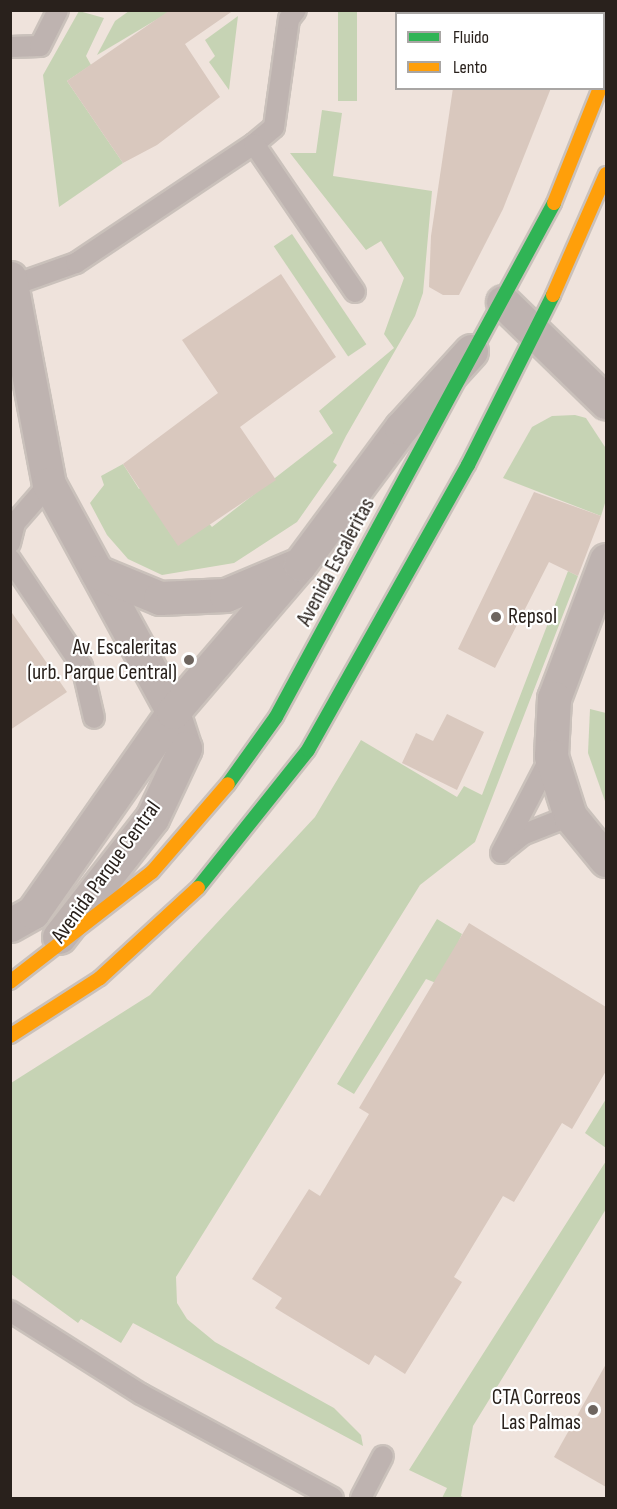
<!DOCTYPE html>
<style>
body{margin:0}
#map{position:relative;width:617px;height:1509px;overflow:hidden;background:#efe3dc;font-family:"Sofia Sans Condensed",sans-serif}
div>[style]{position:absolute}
.green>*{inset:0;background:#c6d3b4;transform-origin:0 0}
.building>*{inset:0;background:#d9c8be}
.roads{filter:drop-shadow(2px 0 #cac1bb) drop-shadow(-2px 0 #cac1bb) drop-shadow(0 2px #cac1bb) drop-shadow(0 -2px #cac1bb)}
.lane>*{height:20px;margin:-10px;padding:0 10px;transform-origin:10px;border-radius:10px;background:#beb3b0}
.street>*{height:33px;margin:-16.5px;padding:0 16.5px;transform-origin:16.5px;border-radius:16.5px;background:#beb3b0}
.fast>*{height:14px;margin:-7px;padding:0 7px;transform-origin:7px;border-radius:7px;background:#30b455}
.slow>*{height:14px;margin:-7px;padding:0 7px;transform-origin:7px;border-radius:7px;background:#ff9f0a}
.dots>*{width:16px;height:16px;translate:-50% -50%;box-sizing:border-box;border:3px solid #fff;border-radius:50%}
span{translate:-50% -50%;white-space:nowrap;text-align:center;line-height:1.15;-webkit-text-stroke:4.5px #fff;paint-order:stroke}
.street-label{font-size:22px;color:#29211c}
.poi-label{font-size:22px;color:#29211c}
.left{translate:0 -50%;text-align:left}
.right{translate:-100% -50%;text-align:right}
.frame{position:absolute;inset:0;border:12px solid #29211c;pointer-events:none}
.legend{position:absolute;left:395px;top:12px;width:210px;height:78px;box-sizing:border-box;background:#fff;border:2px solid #a9a6a4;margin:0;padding:8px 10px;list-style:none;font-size:18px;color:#29211c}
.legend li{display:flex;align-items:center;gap:12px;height:30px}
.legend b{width:30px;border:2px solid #a9a6a4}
</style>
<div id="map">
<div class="green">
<div style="clip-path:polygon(79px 11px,104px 18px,86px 56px,91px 65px,67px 81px,123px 163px,59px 207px,43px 75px)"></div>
<div style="clip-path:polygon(129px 11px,171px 11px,97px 55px,115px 21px)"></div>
<div style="left:338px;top:11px;width:19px;height:90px"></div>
<div style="clip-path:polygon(238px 16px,229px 90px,209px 62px,215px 56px,205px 40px)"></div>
<div style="clip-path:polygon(322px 110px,342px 113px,333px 176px,432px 191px,423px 293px,415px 316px,346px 436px,333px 462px,337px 465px,297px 522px,234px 563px,162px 575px,128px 559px,107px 535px,90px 503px,104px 485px,101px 476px,123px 464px,139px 489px,165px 471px,212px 527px,333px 433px,319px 411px,394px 348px,384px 334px,404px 278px,381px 241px,366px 250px,290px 153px,316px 153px)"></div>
<div style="left:292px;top:234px;width:133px;height:22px;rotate:56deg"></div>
<div style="clip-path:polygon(575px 415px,586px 418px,605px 447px,606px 500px,601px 516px,503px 478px,532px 427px,552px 416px)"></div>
<div style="clip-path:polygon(568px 571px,578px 576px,475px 842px,420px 885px,176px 1277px,177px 1303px,187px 1319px,215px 1342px,334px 1408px,361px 1435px,363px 1446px,133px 1323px,121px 1343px,81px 1319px,78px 1323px,11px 1274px,11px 1083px,150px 995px,315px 817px,361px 740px,457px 797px,464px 786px,482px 795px)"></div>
<div style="clip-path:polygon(590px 709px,606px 713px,606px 804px,588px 753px)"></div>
<div style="clip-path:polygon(437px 919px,462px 934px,450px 961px,436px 983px,426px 979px,354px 1094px,337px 1084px)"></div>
<div style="clip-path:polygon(606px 1099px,606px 1148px,585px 1133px)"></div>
<div style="clip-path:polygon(606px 1161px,606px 1209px,473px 1426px,461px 1496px,465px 1498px,442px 1498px,447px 1488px,409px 1470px)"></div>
</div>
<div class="building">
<div style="clip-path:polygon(170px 10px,234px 10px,185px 44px,220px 97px,157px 145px,123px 163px,67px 81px)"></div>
<div style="clip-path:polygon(453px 88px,551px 88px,503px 209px,459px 295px,443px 295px,429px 287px,431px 236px)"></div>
<div style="clip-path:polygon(281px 274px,336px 357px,240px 427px,276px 480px,178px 546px,123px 464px,218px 393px,182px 340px)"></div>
<div style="clip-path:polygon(534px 492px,601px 516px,578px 576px,549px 562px,495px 668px,458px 649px)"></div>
<div style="clip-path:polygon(10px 610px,67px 692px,10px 730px)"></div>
<div style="clip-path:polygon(447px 714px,484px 732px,457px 790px,402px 763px,416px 733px,433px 741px)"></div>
<div style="clip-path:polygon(469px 923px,606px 1007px,606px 1071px,572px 1129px,562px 1123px,514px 1202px,503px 1196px,454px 1277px,462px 1282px,405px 1374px,375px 1355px,369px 1365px,275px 1308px,282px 1298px,252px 1279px,309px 1189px,320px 1196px,369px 1114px,359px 1108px)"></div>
<div style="clip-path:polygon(606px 1364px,606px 1487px,554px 1457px)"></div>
</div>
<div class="roads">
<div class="lane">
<div style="left:10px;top:47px;width:30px;rotate:-2deg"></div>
<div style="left:40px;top:46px;width:40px;rotate:-63.4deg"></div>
<div style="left:254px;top:144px;width:26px;rotate:-40deg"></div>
<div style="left:274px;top:127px;width:109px;rotate:-82.1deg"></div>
<div style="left:289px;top:19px;width:11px;rotate:-52deg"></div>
<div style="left:11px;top:286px;width:69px;rotate:-19.5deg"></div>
<div style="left:76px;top:263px;width:214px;rotate:-33.8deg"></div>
<div style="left:254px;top:144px;width:179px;rotate:55.7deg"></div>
<div style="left:10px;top:543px;width:21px;rotate:-76deg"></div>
<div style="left:15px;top:523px;width:52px;rotate:-48.9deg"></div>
<div style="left:10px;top:559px;width:129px;rotate:56.1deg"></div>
<div style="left:82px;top:666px;width:53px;rotate:77deg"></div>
<div style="left:505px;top:849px;width:22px;rotate:-39deg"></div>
<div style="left:522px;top:835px;width:52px;rotate:-21.6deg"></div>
<div style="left:501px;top:853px;width:109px;rotate:-62.7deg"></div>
<div style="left:10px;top:1311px;width:155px;rotate:32.4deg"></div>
<div style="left:141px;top:1394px;width:218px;rotate:28.4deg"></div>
<div style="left:361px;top:1498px;width:47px;rotate:-62.4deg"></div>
</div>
<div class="street">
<div style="left:10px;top:278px;width:210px;rotate:79.3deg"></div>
<div style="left:49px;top:484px;width:260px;rotate:61.5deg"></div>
<div style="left:173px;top:712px;width:38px;rotate:72deg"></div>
<div style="left:185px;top:748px;width:77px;rotate:115.2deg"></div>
<div style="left:152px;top:818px;width:151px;rotate:128deg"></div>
<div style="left:503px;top:302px;width:144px;rotate:44.2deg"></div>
<div style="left:606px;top:560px;width:147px;rotate:110.6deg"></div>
<div style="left:554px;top:698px;width:58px;rotate:93deg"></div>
<div style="left:551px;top:756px;width:63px;rotate:72.4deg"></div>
<div style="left:570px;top:816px;width:57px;rotate:50.7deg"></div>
<div style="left:97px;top:572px;width:68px;rotate:22.4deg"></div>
<div style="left:160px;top:598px;width:66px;rotate:-2.6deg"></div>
<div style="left:226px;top:595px;width:75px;rotate:-22.8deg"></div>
<div style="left:10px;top:925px;width:26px;rotate:-29deg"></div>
<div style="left:33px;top:912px;width:244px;rotate:-55deg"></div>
<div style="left:173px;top:712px;width:195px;rotate:-49.4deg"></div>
<div style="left:300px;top:564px;width:169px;rotate:-53.4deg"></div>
<div style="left:401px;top:428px;width:104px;rotate:-47.7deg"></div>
</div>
<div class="fast">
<div style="left:228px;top:784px;width:82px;rotate:-54.4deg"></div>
<div style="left:276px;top:717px;width:584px;rotate:-61.59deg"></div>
<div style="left:198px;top:888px;width:176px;rotate:-51.4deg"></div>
<div style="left:308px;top:750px;width:327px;rotate:-60.7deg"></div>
<div style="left:468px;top:465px;width:190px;rotate:-63.4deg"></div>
</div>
<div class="slow">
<div style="left:554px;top:203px;width:124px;rotate:-68.2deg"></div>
<div style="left:553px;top:295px;width:132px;rotate:-66.3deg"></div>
<div style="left:10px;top:982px;width:180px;rotate:-37.8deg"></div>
<div style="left:152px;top:872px;width:116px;rotate:-49.2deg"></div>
<div style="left:10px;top:1036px;width:107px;rotate:-32.8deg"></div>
<div style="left:100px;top:978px;width:133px;rotate:-42.6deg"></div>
</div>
</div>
<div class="dots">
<div style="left:496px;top:617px;background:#6e655f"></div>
<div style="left:189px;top:660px;background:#6e655f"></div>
<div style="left:593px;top:1410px;background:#6e655f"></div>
</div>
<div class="street-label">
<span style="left:336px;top:562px;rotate:-62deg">Avenida Escaleritas</span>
<span style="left:106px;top:872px;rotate:-54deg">Avenida Parque Central</span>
</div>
<div class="poi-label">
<span class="left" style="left:508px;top:617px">Repsol</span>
<span class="right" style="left:177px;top:660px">Av. Escaleritas<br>(urb. Parque Central)</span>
<span class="right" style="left:581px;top:1410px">CTA Correos<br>Las Palmas</span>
</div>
<div class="frame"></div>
<ul class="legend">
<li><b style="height:8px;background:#30b455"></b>Fluido</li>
<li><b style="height:8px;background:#ff9f0a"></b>Lento</li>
</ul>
</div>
